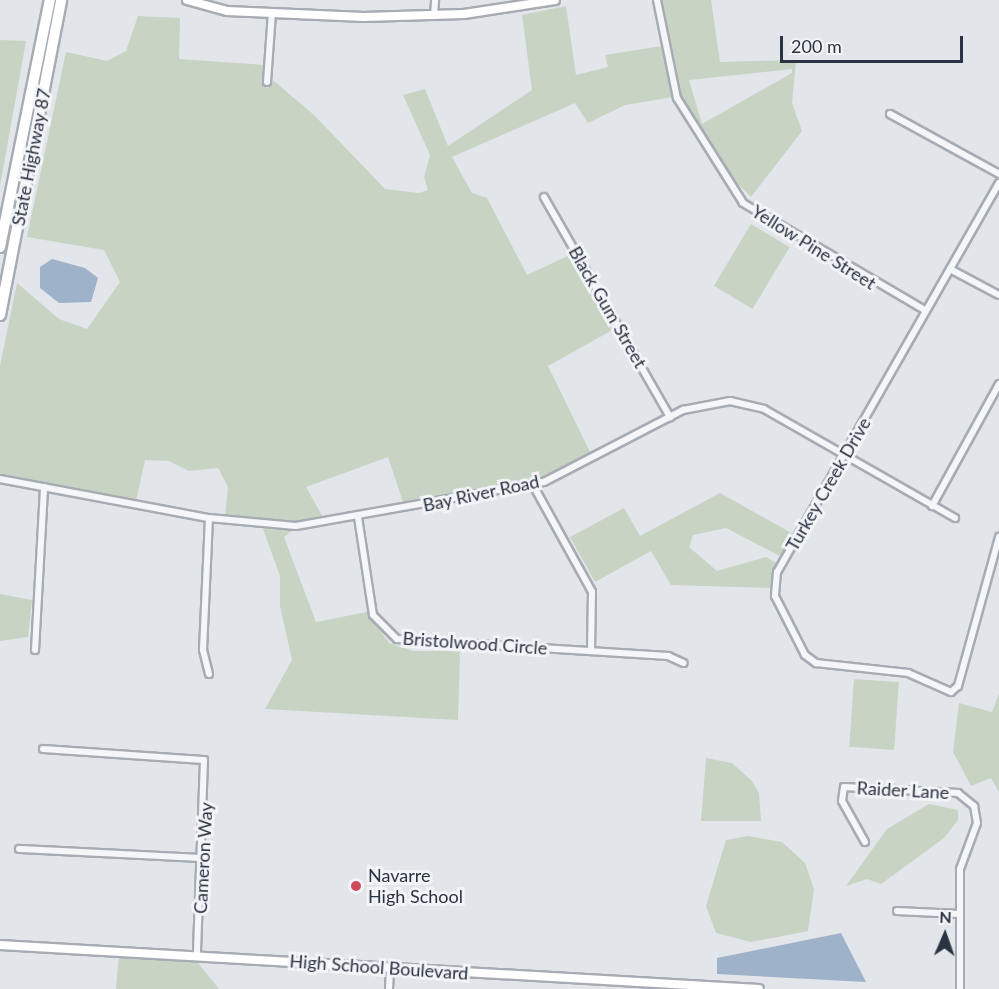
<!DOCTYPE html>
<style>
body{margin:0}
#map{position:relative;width:999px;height:989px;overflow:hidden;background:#e2e5ea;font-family:Lato,sans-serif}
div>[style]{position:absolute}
.green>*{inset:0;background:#c7d4c4;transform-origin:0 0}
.water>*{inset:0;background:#9eb2c9}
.roads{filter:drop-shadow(2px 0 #a7acb4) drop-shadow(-2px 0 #a7acb4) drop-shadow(0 2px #a7acb4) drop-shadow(0 -2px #a7acb4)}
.street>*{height:6px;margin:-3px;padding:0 3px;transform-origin:3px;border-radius:3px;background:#f5f6f9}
.secondary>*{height:8px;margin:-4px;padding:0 4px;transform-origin:4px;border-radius:4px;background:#fff}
.highway>*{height:10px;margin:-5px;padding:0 5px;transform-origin:5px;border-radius:5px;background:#fff}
.dots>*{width:16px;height:16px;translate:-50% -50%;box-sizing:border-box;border:3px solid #f2f4f8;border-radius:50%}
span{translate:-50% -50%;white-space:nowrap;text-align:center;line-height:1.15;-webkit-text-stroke:6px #f2f4f8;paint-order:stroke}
.street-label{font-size:18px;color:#2a3342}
.poi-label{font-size:18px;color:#2a3342}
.left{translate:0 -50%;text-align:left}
.north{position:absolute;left:915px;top:905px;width:60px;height:60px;-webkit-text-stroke:4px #f2f4f8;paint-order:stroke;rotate:2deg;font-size:16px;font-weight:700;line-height:24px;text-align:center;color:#2a3342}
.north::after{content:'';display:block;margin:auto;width:21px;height:27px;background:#2a3342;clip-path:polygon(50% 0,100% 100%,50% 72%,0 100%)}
.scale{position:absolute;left:780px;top:36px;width:183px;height:27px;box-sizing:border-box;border:3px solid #2a3342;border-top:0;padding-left:8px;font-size:18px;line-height:21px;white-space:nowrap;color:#2a3342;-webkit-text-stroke:4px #f2f4f8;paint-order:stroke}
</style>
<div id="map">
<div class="green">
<div style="clip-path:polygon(evenodd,660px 0,711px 0,720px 62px,796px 60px,792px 103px,802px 131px,751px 197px,721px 167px,679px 97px,660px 0,792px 69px,792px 73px,702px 124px,689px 80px,792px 69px)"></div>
<div style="clip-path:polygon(566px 6px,576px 75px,608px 67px,605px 55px,662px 46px,673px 97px,625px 105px,588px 123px,575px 103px,452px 157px,472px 193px,487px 198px,527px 275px,572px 254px,616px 328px,548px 366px,590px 452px,543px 478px,404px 505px,388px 457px,306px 487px,324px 519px,281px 524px,225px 517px,228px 487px,218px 468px,189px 471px,169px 461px,145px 460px,136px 501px,0 476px,0 366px,17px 283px,59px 319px,87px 329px,120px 282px,104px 250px,27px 237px,66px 52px,107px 61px,126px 51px,138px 16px,180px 18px,179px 59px,265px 65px,264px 85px,274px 81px,314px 115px,385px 189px,419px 193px,428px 190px,424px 177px,430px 155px,403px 95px,425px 89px,448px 146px,532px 90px,522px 15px)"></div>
<div style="clip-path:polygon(0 40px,26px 41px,0 186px)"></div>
<div style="left:751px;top:224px;width:45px;height:72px;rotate:31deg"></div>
<div style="clip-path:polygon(720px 493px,795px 535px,782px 557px,726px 528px,693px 535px,689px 547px,717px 571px,766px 557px,778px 564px,771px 588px,671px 585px,651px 551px,595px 582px,570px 537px,624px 508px,640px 536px)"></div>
<div style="clip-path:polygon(263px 529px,293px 530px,284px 537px,316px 622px,367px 612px,389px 643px,413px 651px,460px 651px,458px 720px,265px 709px,292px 660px,280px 606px,280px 576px)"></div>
<div style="clip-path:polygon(0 594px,32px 600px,28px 637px,0 641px)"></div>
<div style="left:854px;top:679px;width:45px;height:68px;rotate:4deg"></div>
<div style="clip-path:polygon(999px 694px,999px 792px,991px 778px,971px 786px,953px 752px,959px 703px,992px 712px)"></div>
<div style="clip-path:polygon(706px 758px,732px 763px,752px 781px,759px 793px,761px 821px,701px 821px)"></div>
<div style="clip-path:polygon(929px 804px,958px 810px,958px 820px,944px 838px,881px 884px,867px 879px,846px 886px,887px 829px)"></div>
<div style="clip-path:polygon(748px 836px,782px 842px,805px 863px,814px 889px,808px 931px,751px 942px,716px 933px,706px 906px,726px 840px)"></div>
<div style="clip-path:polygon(119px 954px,194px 958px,219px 989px,116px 989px)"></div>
</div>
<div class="water">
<div style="clip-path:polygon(52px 259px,85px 268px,98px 278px,91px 302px,59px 303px,40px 288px,40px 267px)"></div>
<div style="clip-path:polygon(841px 933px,866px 982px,717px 974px,717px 958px)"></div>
</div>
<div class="roads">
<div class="street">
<div style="left:657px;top:0;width:100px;rotate:78.5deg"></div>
<div style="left:677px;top:98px;width:124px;rotate:57.8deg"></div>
<div style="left:743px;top:203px;width:212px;rotate:30.5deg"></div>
<div style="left:434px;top:16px;width:16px;rotate:-86deg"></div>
<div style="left:267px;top:82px;width:69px;rotate:-85.9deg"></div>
<div style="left:890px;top:114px;width:124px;rotate:28.8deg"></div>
<div style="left:999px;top:183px;width:448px;rotate:119.7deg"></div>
<div style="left:777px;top:572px;width:24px;rotate:95deg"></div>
<div style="left:775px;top:596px;width:66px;rotate:63deg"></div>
<div style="left:805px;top:655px;width:14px;rotate:36deg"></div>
<div style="left:816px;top:663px;width:93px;rotate:6.2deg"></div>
<div style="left:908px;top:673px;width:47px;rotate:23.8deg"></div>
<div style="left:951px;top:692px;width:9px;rotate:-41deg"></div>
<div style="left:958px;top:686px;width:155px;rotate:-74.6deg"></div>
<div style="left:544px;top:197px;width:254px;rotate:60.2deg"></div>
<div style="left:950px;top:269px;width:55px;rotate:28deg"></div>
<div style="left:0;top:479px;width:213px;rotate:10.6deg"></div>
<div style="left:209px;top:518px;width:87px;rotate:5.3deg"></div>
<div style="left:296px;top:526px;width:252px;rotate:-10.1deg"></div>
<div style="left:544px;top:482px;width:157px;rotate:-27.4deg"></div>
<div style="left:683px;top:410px;width:48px;rotate:-10.8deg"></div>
<div style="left:730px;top:401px;width:35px;rotate:13deg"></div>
<div style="left:764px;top:409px;width:220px;rotate:29.7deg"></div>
<div style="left:533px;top:485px;width:122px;rotate:61.1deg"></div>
<div style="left:592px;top:592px;width:59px;rotate:91deg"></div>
<div style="left:932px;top:506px;width:139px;rotate:-61.2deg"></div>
<div style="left:358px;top:517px;width:99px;rotate:81.3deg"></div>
<div style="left:373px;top:615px;width:34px;rotate:45deg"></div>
<div style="left:397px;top:639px;width:272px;rotate:3.6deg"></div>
<div style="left:668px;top:656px;width:17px;rotate:24deg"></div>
<div style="left:35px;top:650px;width:163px;rotate:-86.8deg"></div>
<div style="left:209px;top:674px;width:25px;rotate:-104deg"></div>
<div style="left:203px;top:650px;width:132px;rotate:-87.4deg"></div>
<div style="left:43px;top:749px;width:161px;rotate:3.9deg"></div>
<div style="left:204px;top:760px;width:195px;rotate:92.1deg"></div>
<div style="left:865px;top:842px;width:47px;rotate:-119.3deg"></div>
<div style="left:842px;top:801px;width:14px;rotate:-82deg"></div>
<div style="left:844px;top:787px;width:114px;rotate:3deg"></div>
<div style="left:958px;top:793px;width:21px;rotate:39deg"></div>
<div style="left:974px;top:806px;width:17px;rotate:80deg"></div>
<div style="left:977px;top:823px;width:49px;rotate:110.3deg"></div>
<div style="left:960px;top:869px;width:120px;rotate:90deg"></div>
<div style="left:19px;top:849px;width:184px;rotate:2.8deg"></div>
<div style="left:897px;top:911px;width:62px;rotate:2.8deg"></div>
<div style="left:389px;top:989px;width:21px;rotate:-87deg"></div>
</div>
<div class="secondary">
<div style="left:187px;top:0;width:41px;rotate:15.4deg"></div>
<div style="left:227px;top:11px;width:137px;rotate:2.5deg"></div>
<div style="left:364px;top:17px;width:100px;rotate:-1.7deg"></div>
<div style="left:464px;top:14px;width:92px;rotate:-8.7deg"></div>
<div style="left:0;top:945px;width:760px;rotate:3.32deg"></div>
</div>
<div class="highway">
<div style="left:0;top:247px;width:252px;rotate:-78.6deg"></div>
<div style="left:0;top:315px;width:321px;rotate:-79deg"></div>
</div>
</div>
<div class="dots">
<div style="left:356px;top:886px;background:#cc4a5b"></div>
</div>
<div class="street-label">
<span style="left:31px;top:157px;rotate:-79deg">State Highway 87</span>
<span style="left:814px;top:247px;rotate:32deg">Yellow Pine Street</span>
<span style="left:608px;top:307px;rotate:60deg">Black Gum Street</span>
<span style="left:828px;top:484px;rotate:-60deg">Turkey Creek Drive</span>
<span style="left:481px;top:493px;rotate:-12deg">Bay River Road</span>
<span style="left:475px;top:643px;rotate:4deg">Bristolwood Circle</span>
<span style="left:903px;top:790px;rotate:3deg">Raider Lane</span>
<span style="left:203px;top:858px;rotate:-87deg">Cameron Way</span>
<span style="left:379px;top:967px;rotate:4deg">High School Boulevard</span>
</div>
<div class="poi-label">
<span class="left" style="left:368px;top:886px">Navarre<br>High School</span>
</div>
<div class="north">N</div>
<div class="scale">200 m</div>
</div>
